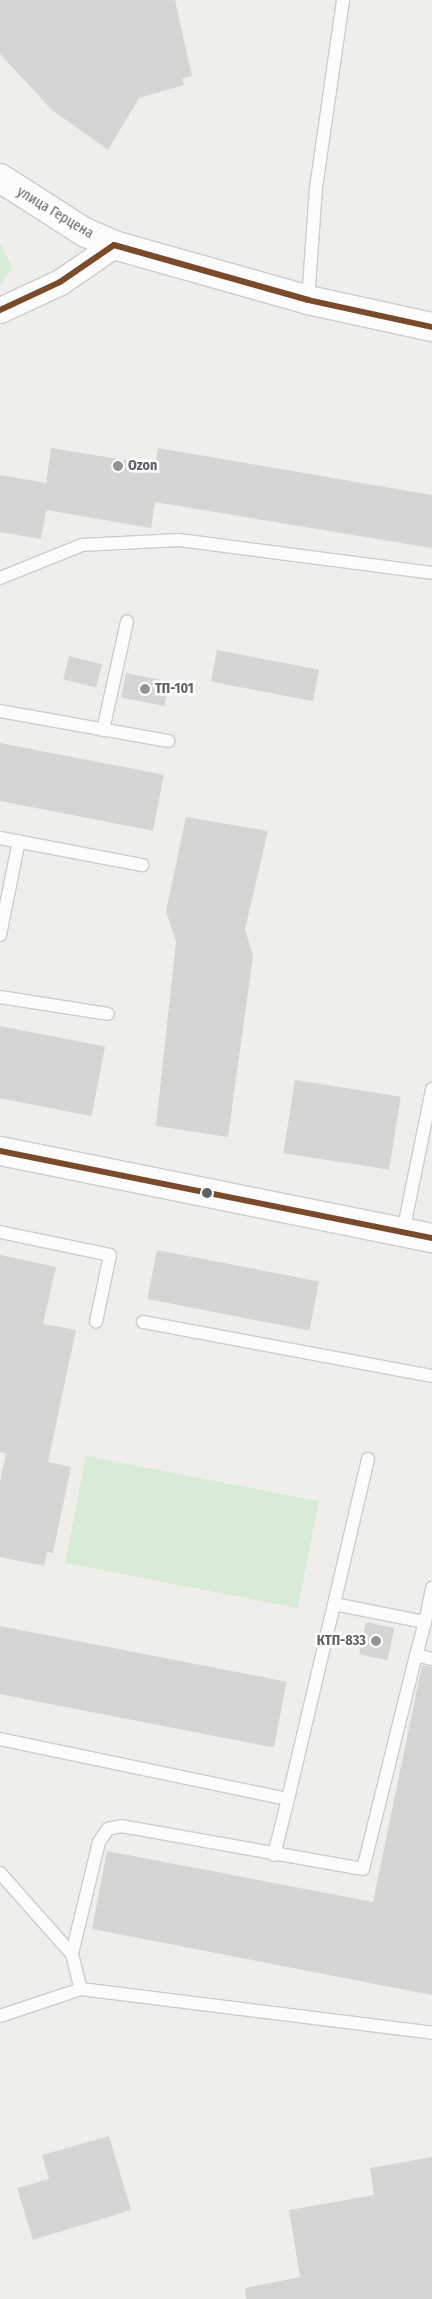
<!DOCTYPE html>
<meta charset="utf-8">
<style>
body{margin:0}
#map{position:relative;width:432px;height:2299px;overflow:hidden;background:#efeeea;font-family:"Fira Sans Condensed",sans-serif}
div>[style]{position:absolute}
.green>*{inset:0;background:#d8ebd6;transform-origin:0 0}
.building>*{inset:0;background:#d6d5d3;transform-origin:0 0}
.roads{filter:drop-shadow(1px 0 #cbcccc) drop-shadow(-1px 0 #cbcccc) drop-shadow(0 1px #cbcccc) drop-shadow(0 -1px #cbcccc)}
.service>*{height:12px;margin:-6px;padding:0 6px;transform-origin:6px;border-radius:6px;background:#fdfcfc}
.minor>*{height:25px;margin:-12.5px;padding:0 12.5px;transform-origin:12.5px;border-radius:12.5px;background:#fdfcfc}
.tertiary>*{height:28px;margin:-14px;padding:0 14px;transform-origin:14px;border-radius:14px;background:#fdfcfc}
.secondary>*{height:28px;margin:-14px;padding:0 14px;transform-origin:14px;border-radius:14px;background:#fdfcfc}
.bus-1>*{height:6px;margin:-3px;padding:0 3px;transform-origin:3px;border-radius:3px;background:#7a4b2a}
.dots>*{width:14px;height:14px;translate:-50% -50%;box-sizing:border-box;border:2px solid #fff;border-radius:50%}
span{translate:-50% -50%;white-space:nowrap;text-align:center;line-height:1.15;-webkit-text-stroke:5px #fff;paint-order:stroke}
.street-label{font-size:14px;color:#5f6368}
.poi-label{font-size:14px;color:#5f6368;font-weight:700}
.left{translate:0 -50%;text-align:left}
.right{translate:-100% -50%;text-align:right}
</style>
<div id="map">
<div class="green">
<div style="clip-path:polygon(0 242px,12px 268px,0 286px)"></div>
<div style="left:86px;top:1456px;width:237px;height:109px;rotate:11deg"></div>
</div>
<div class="building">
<div style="clip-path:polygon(0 0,175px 0,192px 76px,182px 78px,184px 85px,139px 98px,108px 150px,52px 110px,0 54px)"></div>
<div style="clip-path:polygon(51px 448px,155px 465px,158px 448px,432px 495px,432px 548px,155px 502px,151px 528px,46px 510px,41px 539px,0 532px,0 475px,46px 483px)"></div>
<div style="left:217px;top:650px;width:104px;height:32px;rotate:11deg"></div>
<div style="left:69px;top:656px;width:34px;height:24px;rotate:14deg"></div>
<div style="left:126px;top:673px;width:44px;height:25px;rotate:11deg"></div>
<div style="left:0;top:743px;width:167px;height:57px;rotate:11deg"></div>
<div style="clip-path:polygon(186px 817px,268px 831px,245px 929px,253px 956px,228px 1137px,156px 1126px,176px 942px,166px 911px)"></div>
<div style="left:0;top:1026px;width:107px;height:71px;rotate:11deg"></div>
<div style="left:295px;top:1080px;width:107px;height:74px;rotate:9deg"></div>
<div style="left:157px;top:1250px;width:165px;height:50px;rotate:11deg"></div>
<div style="clip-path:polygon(0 1255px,56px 1267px,43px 1324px,76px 1330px,48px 1462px,71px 1467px,53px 1553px,47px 1552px,44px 1566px,0 1557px,0 1482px,6px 1453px,0 1452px)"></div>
<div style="left:366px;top:1622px;width:29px;height:33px;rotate:12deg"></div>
<div style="left:0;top:1626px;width:292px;height:67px;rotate:11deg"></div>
<div style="clip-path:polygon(422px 1665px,432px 1667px,432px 1995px,92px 1929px,107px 1851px,373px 1902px)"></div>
<div style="clip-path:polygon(109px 2136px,131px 2210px,33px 2240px,17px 2188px,49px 2179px,42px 2155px)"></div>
<div style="clip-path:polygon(432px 2157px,432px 2299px,246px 2299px,245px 2288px,300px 2277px,289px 2210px,374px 2195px,370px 2168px)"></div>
</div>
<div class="roads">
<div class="service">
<div style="left:308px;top:300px;width:112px;rotate:-85.9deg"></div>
<div style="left:316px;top:188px;width:190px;rotate:-81.8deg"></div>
<div style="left:0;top:578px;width:88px;rotate:-21.9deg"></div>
<div style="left:82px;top:545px;width:97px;rotate:-3deg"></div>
<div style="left:179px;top:540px;width:255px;rotate:7.4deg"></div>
<div style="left:0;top:711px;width:171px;rotate:10.1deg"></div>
<div style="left:103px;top:730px;width:111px;rotate:-77.5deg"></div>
<div style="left:0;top:838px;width:145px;rotate:10.8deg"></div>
<div style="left:0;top:935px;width:96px;rotate:-78.6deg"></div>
<div style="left:0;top:997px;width:109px;rotate:8.9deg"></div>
<div style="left:0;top:1232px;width:112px;rotate:11.8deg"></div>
<div style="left:110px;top:1255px;width:68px;rotate:101.8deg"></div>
<div style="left:403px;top:1232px;width:146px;rotate:-78.5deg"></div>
<div style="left:143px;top:1322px;width:294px;rotate:10.6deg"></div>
<div style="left:334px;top:1604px;width:149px;rotate:-76.8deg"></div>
<div style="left:425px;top:1622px;width:35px;rotate:-78deg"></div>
<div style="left:432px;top:1659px;width:16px;rotate:-166deg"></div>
<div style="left:416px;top:1655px;width:220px;rotate:103.9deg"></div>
<div style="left:363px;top:1869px;width:245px;rotate:-169.9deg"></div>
<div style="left:122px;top:1826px;width:14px;rotate:168deg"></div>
<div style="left:108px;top:1829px;width:16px;rotate:125deg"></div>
<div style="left:99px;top:1842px;width:115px;rotate:103.6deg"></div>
<div style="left:72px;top:1954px;width:36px;rotate:76deg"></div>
<div style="left:81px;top:1989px;width:354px;rotate:7.1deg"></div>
<div style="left:0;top:1739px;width:294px;rotate:11.8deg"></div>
<div style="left:288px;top:1799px;width:200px;rotate:-76.7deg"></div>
<div style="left:334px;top:1604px;width:93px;rotate:11.2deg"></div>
<div style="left:425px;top:1622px;width:34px;rotate:105deg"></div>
<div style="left:274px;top:1855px;width:58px;rotate:-76deg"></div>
<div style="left:0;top:1873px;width:108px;rotate:48.4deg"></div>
<div style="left:0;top:2016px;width:85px;rotate:-18.4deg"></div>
</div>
<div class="minor">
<div style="left:0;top:310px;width:66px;rotate:-25deg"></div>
<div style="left:60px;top:282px;width:65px;rotate:-34.4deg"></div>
</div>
<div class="tertiary">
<div style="left:0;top:1151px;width:441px;rotate:11.4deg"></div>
</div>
<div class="secondary">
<div style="left:0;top:178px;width:100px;rotate:32.7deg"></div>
<div style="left:84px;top:232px;width:33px;rotate:23deg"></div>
<div style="left:114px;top:245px;width:202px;rotate:15.8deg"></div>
<div style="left:308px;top:300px;width:127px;rotate:12.3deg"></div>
</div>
</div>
<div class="bus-1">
<div style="left:0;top:310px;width:66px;rotate:-25deg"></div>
<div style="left:60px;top:282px;width:65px;rotate:-34.4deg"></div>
<div style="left:114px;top:245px;width:202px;rotate:15.8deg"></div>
<div style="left:308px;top:300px;width:127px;rotate:12.3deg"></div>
<div style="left:0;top:1151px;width:441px;rotate:11.4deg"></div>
</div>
<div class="dots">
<div style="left:118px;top:466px;background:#919496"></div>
<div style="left:145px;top:689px;background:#919496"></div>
<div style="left:207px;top:1193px;background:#5f6368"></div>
<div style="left:376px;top:1641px;background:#919496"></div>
</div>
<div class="street-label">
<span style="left:55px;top:213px;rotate:31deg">улица Герцена</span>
</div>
<div class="poi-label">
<span class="left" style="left:128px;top:466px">Ozon</span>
<span class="left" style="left:155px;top:689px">ТП-101</span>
<span class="right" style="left:366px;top:1641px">КТП-833</span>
</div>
</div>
